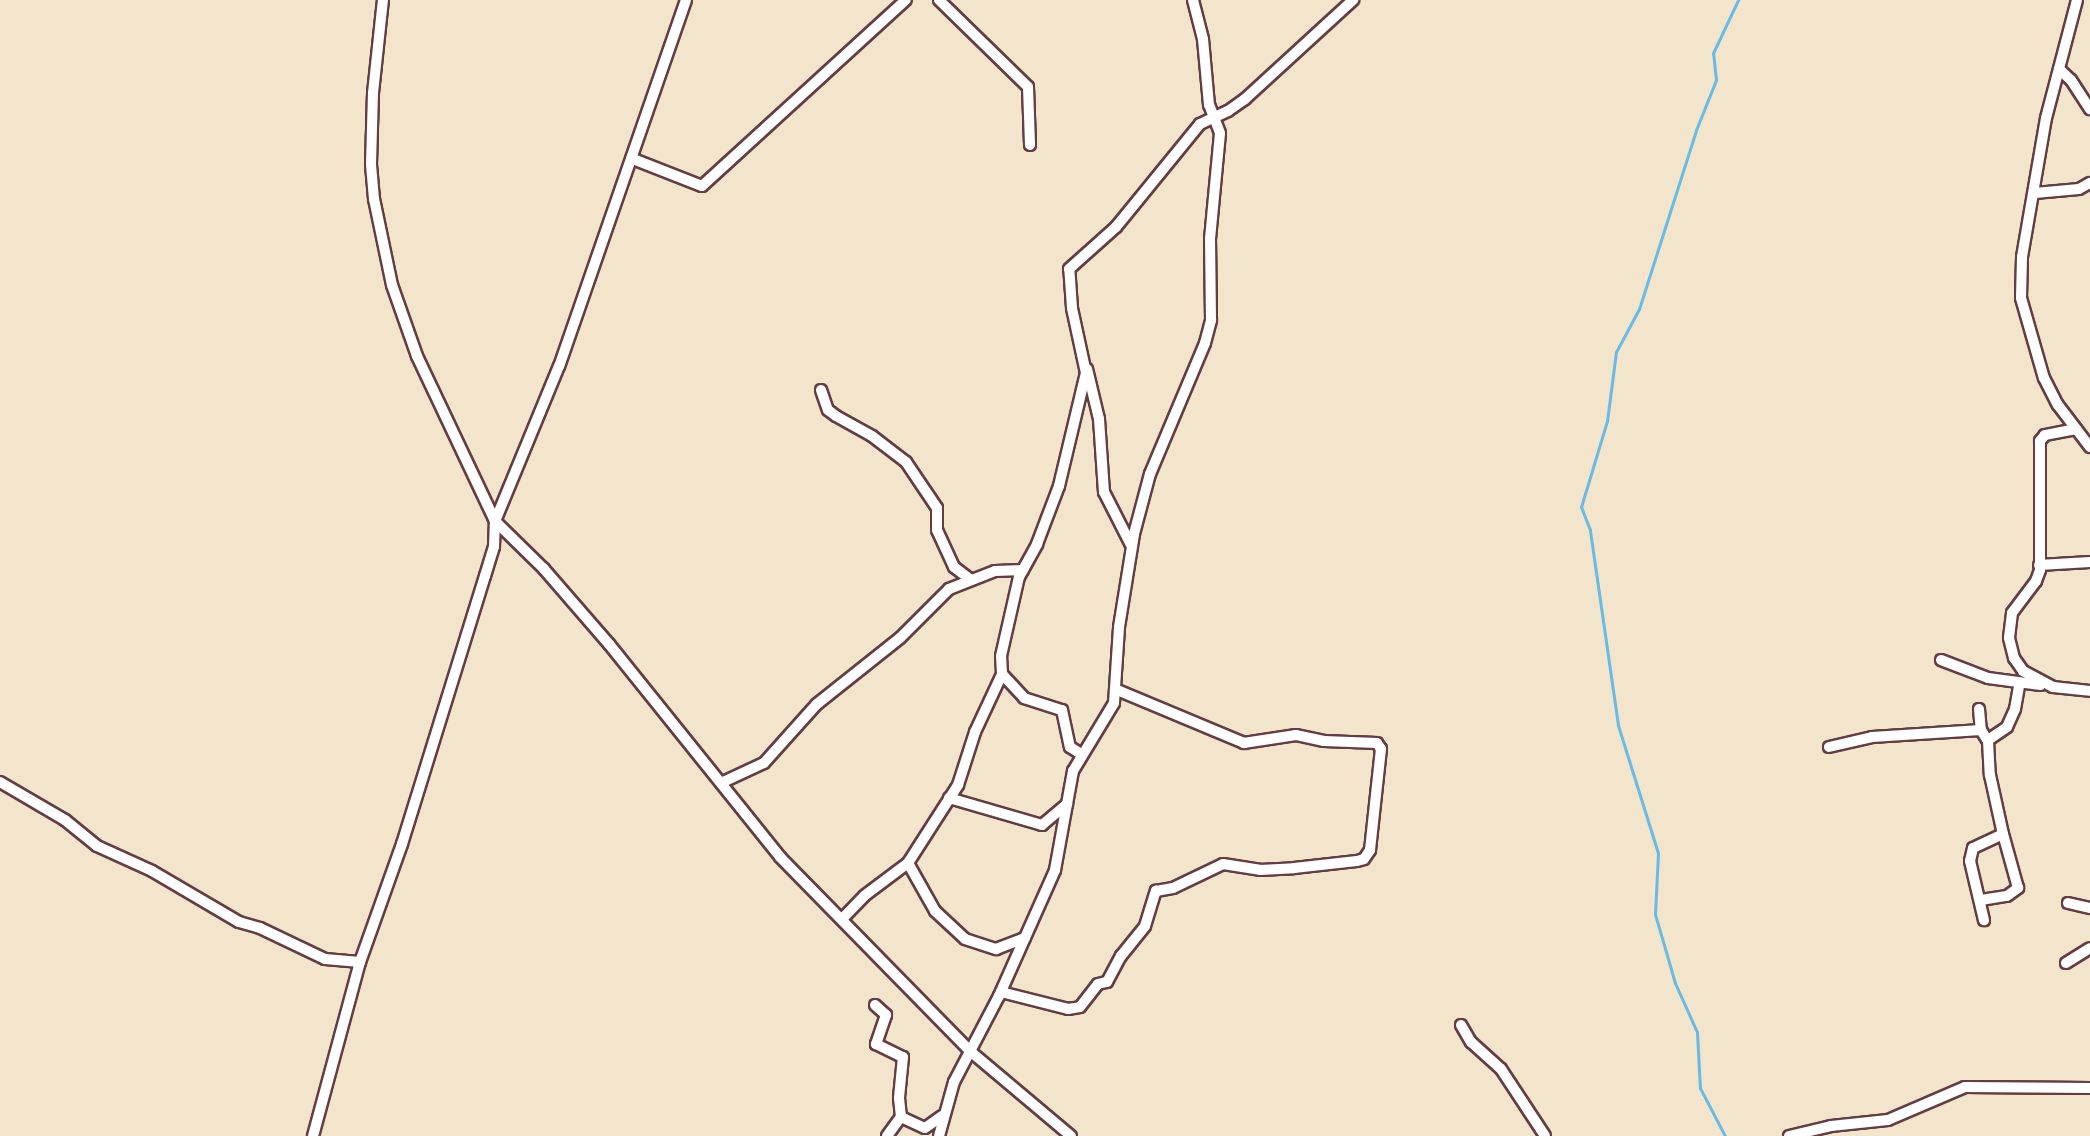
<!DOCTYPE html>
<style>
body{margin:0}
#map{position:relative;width:2090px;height:1136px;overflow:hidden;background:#f2e5cb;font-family:"Sorts Mill Goudy",serif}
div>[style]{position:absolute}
.stream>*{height:3px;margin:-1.5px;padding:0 1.5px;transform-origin:1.5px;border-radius:1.5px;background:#69bae4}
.roads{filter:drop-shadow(2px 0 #633d43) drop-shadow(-2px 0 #633d43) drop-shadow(0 2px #633d43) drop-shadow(0 -2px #633d43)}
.minor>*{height:10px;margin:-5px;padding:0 5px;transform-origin:5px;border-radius:5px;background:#fff}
span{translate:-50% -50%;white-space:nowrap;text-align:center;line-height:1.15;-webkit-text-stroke:6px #f7f3e8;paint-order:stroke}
</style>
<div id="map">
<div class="stream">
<div style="left:1725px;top:1136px;width:54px;rotate:-117.5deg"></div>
<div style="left:1700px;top:1088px;width:56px;rotate:-93.1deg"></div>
<div style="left:1697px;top:1032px;width:54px;rotate:-114.2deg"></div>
<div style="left:1675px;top:983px;width:72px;rotate:-106.2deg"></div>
<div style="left:1655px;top:914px;width:61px;rotate:-87.2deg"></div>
<div style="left:1658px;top:853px;width:134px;rotate:-107.4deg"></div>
<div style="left:1618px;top:725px;width:197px;rotate:-98.2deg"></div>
<div style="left:1590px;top:530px;width:25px;rotate:-111deg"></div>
<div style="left:1581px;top:507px;width:90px;rotate:-73.2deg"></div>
<div style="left:1607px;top:421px;width:70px;rotate:-82.6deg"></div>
<div style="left:1616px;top:352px;width:49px;rotate:-61.9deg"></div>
<div style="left:1639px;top:309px;width:188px;rotate:-72.3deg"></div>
<div style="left:1696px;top:130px;width:54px;rotate:-68.2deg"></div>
<div style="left:1716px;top:80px;width:27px;rotate:-96deg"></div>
<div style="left:1713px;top:53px;width:59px;rotate:-64.7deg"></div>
</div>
<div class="roads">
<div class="minor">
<div style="left:686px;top:0;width:387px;rotate:109.1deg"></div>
<div style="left:559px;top:366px;width:168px;rotate:112.4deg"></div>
<div style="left:495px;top:521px;width:69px;rotate:44.4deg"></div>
<div style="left:544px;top:569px;width:99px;rotate:49.1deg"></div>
<div style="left:609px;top:644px;width:273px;rotate:51.2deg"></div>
<div style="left:780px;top:857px;width:272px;rotate:45.6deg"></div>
<div style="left:970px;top:1051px;width:132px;rotate:40.1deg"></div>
<div style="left:939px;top:0;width:124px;rotate:44.3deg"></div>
<div style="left:1028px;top:87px;width:58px;rotate:88deg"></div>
<div style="left:2077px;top:0;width:122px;rotate:104.7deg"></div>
<div style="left:2046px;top:118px;width:141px;rotate:99.8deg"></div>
<div style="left:2022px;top:257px;width:41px;rotate:91.4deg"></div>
<div style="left:2021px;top:298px;width:83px;rotate:74deg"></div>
<div style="left:2044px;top:378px;width:30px;rotate:63deg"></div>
<div style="left:2058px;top:405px;width:53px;rotate:52.7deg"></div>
<div style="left:2059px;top:69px;width:16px;rotate:43deg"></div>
<div style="left:2071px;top:80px;width:35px;rotate:57deg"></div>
<div style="left:633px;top:159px;width:74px;rotate:21.4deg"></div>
<div style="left:702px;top:186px;width:276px;rotate:-42.4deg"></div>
<div style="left:2035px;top:193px;width:44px;rotate:-5.2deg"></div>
<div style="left:2079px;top:189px;width:13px;rotate:-29deg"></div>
<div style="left:1087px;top:369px;width:51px;rotate:76.5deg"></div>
<div style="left:1099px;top:419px;width:73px;rotate:86.1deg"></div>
<div style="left:1104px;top:492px;width:59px;rotate:63deg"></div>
<div style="left:821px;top:390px;width:21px;rotate:71deg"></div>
<div style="left:828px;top:410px;width:10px;rotate:37deg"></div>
<div style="left:836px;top:416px;width:41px;rotate:29.1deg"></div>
<div style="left:872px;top:436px;width:43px;rotate:37.4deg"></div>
<div style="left:906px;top:462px;width:55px;rotate:56deg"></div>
<div style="left:937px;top:508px;width:22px;rotate:90deg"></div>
<div style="left:937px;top:530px;width:41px;rotate:65.3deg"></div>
<div style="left:954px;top:567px;width:21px;rotate:37deg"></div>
<div style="left:2076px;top:429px;width:32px;rotate:169deg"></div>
<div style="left:2045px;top:435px;width:8px;rotate:130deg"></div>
<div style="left:2040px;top:441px;width:129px;rotate:90deg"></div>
<div style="left:2040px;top:570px;width:12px;rotate:110deg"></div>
<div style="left:2036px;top:581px;width:40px;rotate:127deg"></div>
<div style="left:2012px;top:613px;width:25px;rotate:97deg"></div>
<div style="left:2009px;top:638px;width:21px;rotate:76deg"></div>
<div style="left:2014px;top:658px;width:16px;rotate:55deg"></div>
<div style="left:2023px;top:671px;width:34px;rotate:28deg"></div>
<div style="left:2053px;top:687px;width:37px;rotate:6deg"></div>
<div style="left:2039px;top:565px;width:51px;rotate:-3.4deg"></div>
<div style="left:1941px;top:660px;width:50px;rotate:21deg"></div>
<div style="left:1988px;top:678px;width:53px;rotate:7.5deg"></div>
<div style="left:1002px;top:674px;width:33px;rotate:47deg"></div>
<div style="left:1024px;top:698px;width:40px;rotate:18deg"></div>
<div style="left:1062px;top:710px;width:38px;rotate:78deg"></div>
<div style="left:1070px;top:747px;width:13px;rotate:32deg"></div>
<div style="left:1979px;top:709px;width:21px;rotate:85deg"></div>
<div style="left:1988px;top:740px;width:23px;rotate:-34deg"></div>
<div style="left:2007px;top:727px;width:20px;rotate:-66deg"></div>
<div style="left:2015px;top:709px;width:27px;rotate:-80deg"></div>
<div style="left:1829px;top:747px;width:44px;rotate:-13.1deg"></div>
<div style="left:1872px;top:737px;width:109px;rotate:-3.7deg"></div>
<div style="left:1981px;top:730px;width:13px;rotate:58deg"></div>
<div style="left:1988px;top:741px;width:34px;rotate:87deg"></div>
<div style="left:1990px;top:775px;width:60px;rotate:77.6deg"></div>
<div style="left:2003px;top:834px;width:33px;rotate:155deg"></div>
<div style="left:1973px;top:848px;width:13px;rotate:103deg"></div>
<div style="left:1970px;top:861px;width:61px;rotate:76.7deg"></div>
<div style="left:0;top:782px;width:75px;rotate:30.3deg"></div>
<div style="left:65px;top:820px;width:41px;rotate:39.1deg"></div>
<div style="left:97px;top:846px;width:60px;rotate:24.4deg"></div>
<div style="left:152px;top:871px;width:101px;rotate:30.4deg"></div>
<div style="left:239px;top:922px;width:22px;rotate:16deg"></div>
<div style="left:260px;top:928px;width:72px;rotate:25.5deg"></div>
<div style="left:325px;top:959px;width:35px;rotate:5deg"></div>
<div style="left:723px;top:782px;width:45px;rotate:-24.9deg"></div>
<div style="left:764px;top:763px;width:79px;rotate:-48.1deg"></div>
<div style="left:817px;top:704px;width:106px;rotate:-38.5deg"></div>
<div style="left:900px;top:638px;width:69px;rotate:-45deg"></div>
<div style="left:949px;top:589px;width:49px;rotate:-21.4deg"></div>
<div style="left:995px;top:571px;width:28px;rotate:-2deg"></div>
<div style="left:949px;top:798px;width:97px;rotate:16.2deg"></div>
<div style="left:1042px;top:825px;width:33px;rotate:-40deg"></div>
<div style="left:908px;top:863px;width:55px;rotate:60.6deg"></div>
<div style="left:935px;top:911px;width:41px;rotate:43deg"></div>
<div style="left:965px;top:939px;width:33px;rotate:18deg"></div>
<div style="left:996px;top:949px;width:31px;rotate:-21deg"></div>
<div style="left:1981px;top:900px;width:26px;rotate:-9deg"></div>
<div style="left:2007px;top:896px;width:14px;rotate:-36deg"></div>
<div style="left:2018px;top:888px;width:56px;rotate:-105.5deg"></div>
<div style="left:2068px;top:903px;width:23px;rotate:13deg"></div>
<div style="left:843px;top:918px;width:30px;rotate:-46deg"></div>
<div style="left:864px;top:896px;width:55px;rotate:-36.9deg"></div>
<div style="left:908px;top:863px;width:93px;rotate:-57.3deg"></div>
<div style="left:958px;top:785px;width:56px;rotate:-72.2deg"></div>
<div style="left:975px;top:732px;width:64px;rotate:-65deg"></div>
<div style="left:1002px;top:674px;width:18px;rotate:-93deg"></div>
<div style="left:1001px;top:656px;width:81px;rotate:-77.2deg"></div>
<div style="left:1019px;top:577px;width:38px;rotate:-61deg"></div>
<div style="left:1037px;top:544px;width:62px;rotate:-69.2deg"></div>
<div style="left:1059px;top:486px;width:116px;rotate:-76.6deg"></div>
<div style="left:1086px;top:373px;width:66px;rotate:-102.2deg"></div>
<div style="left:1072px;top:308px;width:39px;rotate:-94deg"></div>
<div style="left:1069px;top:269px;width:63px;rotate:-41.8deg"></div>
<div style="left:1116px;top:227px;width:133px;rotate:-50.8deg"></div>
<div style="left:1200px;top:124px;width:31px;rotate:-25deg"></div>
<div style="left:1228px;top:111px;width:21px;rotate:-35deg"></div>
<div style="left:1245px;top:99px;width:147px;rotate:-42.5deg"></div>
<div style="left:2066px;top:963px;width:28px;rotate:-32deg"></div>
<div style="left:1001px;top:992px;width:69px;rotate:14.2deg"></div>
<div style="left:1068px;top:1009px;width:12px;rotate:-9deg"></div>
<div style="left:1080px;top:1007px;width:29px;rotate:-52deg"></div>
<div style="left:1098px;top:984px;width:9px;rotate:-13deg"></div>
<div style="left:1107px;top:982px;width:30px;rotate:-62deg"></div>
<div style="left:1121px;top:956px;width:38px;rotate:-51deg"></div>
<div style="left:1145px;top:926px;width:37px;rotate:-73deg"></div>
<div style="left:1156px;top:891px;width:17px;rotate:-10deg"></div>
<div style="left:1173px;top:888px;width:55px;rotate:-25.6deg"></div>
<div style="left:1223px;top:864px;width:37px;rotate:9deg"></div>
<div style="left:1260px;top:870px;width:34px;rotate:-3deg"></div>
<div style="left:1294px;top:868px;width:63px;rotate:-6.3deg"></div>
<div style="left:1357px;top:861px;width:7px;rotate:-16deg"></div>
<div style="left:1364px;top:859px;width:11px;rotate:-56deg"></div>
<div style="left:1370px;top:850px;width:102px;rotate:-83.8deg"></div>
<div style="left:1381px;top:749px;width:7px;rotate:-124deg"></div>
<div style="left:1377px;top:743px;width:53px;rotate:-177.8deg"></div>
<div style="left:1324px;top:741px;width:29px;rotate:-168deg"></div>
<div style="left:1296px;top:735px;width:53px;rotate:171.3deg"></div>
<div style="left:1244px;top:743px;width:138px;rotate:-157.3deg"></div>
<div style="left:875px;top:1005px;width:15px;rotate:42deg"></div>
<div style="left:886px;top:1015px;width:31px;rotate:109deg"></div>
<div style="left:876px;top:1044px;width:30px;rotate:26deg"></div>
<div style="left:903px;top:1057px;width:41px;rotate:95.6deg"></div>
<div style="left:899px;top:1098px;width:19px;rotate:84deg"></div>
<div style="left:1461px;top:1025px;width:20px;rotate:60deg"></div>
<div style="left:1471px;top:1042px;width:40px;rotate:42deg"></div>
<div style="left:1501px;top:1069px;width:80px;rotate:56.7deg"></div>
<div style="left:313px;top:1136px;width:180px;rotate:-74.9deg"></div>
<div style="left:360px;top:962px;width:125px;rotate:-70.4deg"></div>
<div style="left:402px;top:844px;width:281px;rotate:-72.8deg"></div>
<div style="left:485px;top:576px;width:30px;rotate:-73deg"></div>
<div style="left:494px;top:547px;width:26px;rotate:-88deg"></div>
<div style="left:495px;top:521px;width:183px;rotate:-115.3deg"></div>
<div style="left:417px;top:356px;width:75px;rotate:-109.4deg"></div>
<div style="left:392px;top:285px;width:88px;rotate:-101.8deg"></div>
<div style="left:374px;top:199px;width:35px;rotate:-95deg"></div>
<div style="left:371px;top:164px;width:71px;rotate:-88.4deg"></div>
<div style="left:373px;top:93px;width:94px;rotate:-83.9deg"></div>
<div style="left:887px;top:1136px;width:24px;rotate:-54deg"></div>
<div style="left:901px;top:1117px;width:26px;rotate:25deg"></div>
<div style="left:925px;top:1128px;width:21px;rotate:-35deg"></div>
<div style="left:939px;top:1136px;width:56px;rotate:-74.5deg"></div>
<div style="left:954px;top:1082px;width:97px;rotate:-62.4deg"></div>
<div style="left:999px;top:996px;width:138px;rotate:-66deg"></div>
<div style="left:1055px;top:870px;width:101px;rotate:-79.7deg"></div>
<div style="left:1073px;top:771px;width:79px;rotate:-58.9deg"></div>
<div style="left:1114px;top:703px;width:76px;rotate:-86.2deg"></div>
<div style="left:1119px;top:627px;width:94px;rotate:-80.8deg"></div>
<div style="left:1134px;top:534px;width:62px;rotate:-75.1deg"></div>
<div style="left:1150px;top:474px;width:142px;rotate:-67.2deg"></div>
<div style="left:1205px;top:343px;width:24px;rotate:-75deg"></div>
<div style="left:1211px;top:320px;width:81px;rotate:-90.7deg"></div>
<div style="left:1210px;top:239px;width:106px;rotate:-84.6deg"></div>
<div style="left:1220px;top:133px;width:30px;rotate:-111deg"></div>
<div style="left:1209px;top:105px;width:66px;rotate:-95.2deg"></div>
<div style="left:1203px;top:39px;width:40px;rotate:-104.4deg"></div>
<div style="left:1789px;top:1136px;width:43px;rotate:-13.4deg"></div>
<div style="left:1831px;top:1126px;width:57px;rotate:-6deg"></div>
<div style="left:1888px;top:1120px;width:84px;rotate:-23.2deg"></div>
<div style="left:1965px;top:1087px;width:125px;rotate:0.5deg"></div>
</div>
</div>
</div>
